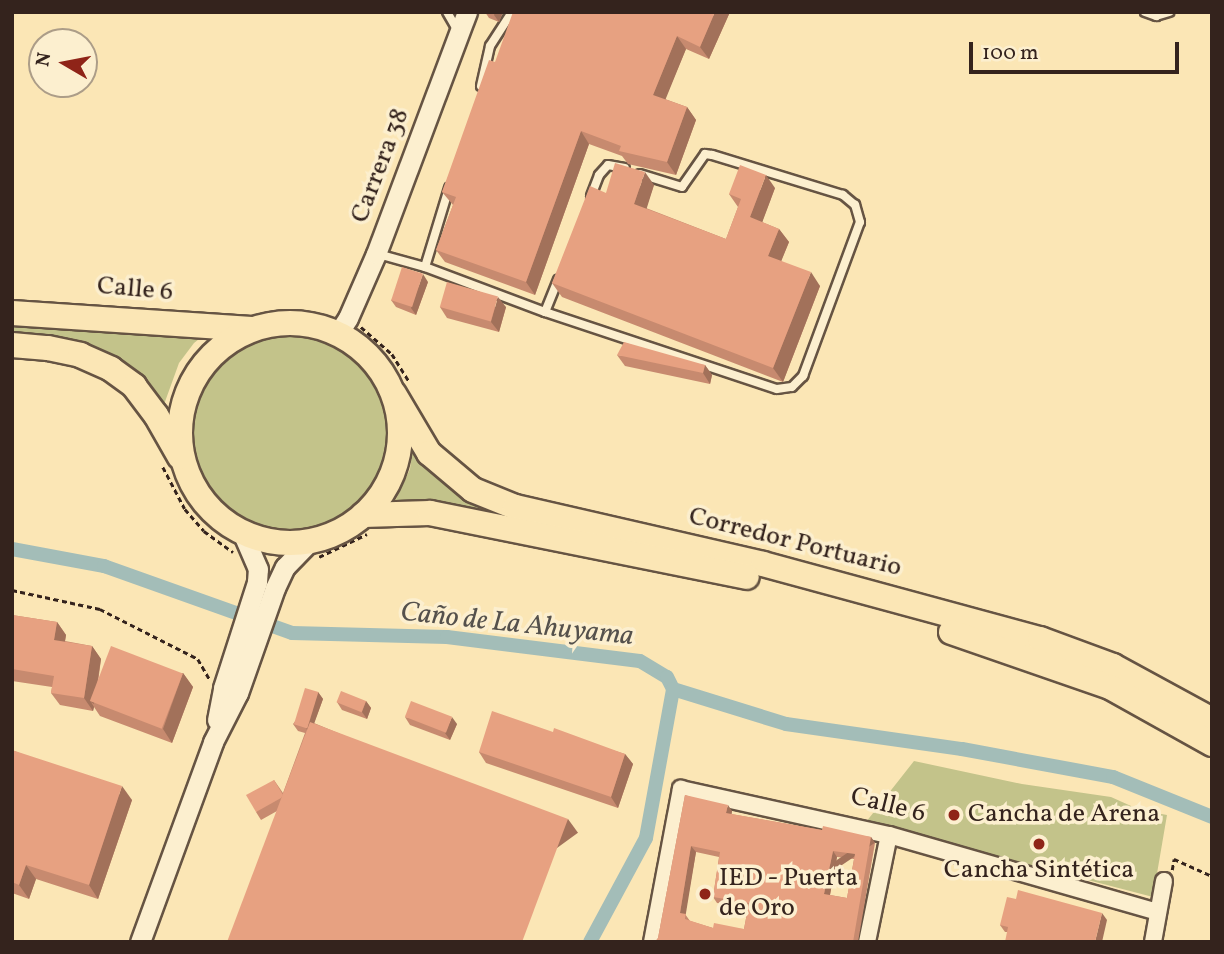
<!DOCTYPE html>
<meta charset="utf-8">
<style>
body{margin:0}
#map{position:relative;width:1224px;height:954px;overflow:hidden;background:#fbe6b5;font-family:Vollkorn,serif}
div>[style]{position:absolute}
.green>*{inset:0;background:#c3c38a}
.round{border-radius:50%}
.canal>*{height:14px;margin:-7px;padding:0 7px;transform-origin:7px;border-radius:7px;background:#a3bdb8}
.path>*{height:2.5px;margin-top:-1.25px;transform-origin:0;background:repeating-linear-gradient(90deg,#34231d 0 5px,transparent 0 8.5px)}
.roads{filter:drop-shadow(2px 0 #665443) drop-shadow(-2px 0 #665443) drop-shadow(0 2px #665443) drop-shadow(0 -2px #665443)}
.service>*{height:8px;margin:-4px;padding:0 4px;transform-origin:4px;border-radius:4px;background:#fcefcf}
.minor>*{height:16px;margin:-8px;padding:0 8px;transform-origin:8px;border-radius:8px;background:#fcefcf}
.tertiary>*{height:19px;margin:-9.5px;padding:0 9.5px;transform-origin:9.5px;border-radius:9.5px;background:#fcefcf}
.primary>*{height:24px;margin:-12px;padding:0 12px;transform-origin:12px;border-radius:12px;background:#fbe6b5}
.primary>.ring{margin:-12px;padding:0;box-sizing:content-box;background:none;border:24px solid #fbe6b5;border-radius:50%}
.wall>*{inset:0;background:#c78a6f}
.shaded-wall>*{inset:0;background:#a2715a;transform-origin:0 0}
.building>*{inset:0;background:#e7a181;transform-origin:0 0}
.dots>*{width:19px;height:19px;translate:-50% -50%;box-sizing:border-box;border:4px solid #fcefcf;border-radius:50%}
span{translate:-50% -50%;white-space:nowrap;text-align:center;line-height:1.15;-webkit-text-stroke:7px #fcefcf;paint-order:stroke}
.street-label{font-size:26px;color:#34231d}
.poi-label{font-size:26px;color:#34231d}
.left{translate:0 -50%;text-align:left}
.water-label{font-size:28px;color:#55514c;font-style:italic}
.frame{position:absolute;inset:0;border:14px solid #34231d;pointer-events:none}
.north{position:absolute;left:28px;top:28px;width:70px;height:70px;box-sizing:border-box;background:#fcefcf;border:2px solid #ac9d88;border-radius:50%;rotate:280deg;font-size:19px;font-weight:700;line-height:28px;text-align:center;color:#34231d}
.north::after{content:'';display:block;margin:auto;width:24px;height:32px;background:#8f2418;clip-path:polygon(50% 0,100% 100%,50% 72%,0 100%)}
.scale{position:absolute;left:969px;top:42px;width:210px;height:32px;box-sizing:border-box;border:4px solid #34231d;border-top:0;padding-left:9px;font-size:21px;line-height:24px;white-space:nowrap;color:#34231d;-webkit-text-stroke:5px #fcefcf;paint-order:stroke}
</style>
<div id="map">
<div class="green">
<div style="clip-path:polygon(12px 323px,209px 331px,194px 343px,179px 363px,162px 410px,140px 380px,12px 338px)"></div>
<div class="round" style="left:192px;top:334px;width:196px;height:196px"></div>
<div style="clip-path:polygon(413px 444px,501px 509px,500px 516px,392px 508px,410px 469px)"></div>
<div style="clip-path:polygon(914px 761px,1022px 784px,1111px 797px,1140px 810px,1167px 815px,1153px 897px,866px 822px)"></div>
</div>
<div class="canal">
<div style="left:12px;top:549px;width:94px;rotate:10.5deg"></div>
<div style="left:104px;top:566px;width:200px;rotate:19.6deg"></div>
<div style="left:292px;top:633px;width:155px;rotate:1.5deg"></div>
<div style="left:447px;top:637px;width:194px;rotate:7.1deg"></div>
<div style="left:640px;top:661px;width:31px;rotate:31deg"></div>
<div style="left:667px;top:677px;width:13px;rotate:63deg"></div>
<div style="left:673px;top:689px;width:118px;rotate:17.2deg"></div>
<div style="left:786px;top:724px;width:178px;rotate:8.1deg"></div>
<div style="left:962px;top:749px;width:154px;rotate:10.5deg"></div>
<div style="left:1113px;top:777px;width:107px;rotate:22deg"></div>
<div style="left:590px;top:942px;width:118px;rotate:-61.7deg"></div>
<div style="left:646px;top:838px;width:151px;rotate:-79.7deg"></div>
</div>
<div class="path">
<div style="left:361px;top:327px;width:41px;rotate:41.1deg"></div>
<div style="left:392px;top:354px;width:32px;rotate:58deg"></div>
<div style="left:163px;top:467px;width:47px;rotate:62.4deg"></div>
<div style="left:185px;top:509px;width:29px;rotate:49deg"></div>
<div style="left:204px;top:531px;width:36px;rotate:36deg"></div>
<div style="left:319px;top:557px;width:53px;rotate:-25.6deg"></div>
<div style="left:12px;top:590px;width:90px;rotate:12.2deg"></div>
<div style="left:100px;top:609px;width:110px;rotate:27deg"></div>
<div style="left:198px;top:659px;width:24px;rotate:60deg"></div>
<div style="left:1172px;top:870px;width:11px;rotate:-80deg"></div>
<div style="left:1174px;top:859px;width:42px;rotate:24.1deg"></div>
</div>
<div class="roads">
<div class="service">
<div style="left:447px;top:12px;width:20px;rotate:60deg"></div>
<div style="left:1145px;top:12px;width:12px;rotate:20deg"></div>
<div style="left:1156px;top:16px;width:14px;rotate:-17deg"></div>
<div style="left:481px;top:86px;width:41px;rotate:-77.3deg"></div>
<div style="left:490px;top:46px;width:40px;rotate:-57.1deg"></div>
<div style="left:591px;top:196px;width:22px;rotate:-69deg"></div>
<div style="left:599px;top:175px;width:13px;rotate:-48deg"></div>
<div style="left:608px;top:165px;width:17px;rotate:10deg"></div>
<div style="left:378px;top:254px;width:49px;rotate:15.5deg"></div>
<div style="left:425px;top:267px;width:83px;rotate:-73.1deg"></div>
<div style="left:425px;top:267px;width:128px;rotate:20.6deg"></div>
<div style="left:545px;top:312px;width:35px;rotate:-68deg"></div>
<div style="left:545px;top:312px;width:244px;rotate:18.4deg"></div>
<div style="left:777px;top:389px;width:15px;rotate:-8deg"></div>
<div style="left:792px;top:387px;width:16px;rotate:-45deg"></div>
<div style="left:803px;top:376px;width:164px;rotate:-69.7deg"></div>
<div style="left:860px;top:222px;width:18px;rotate:-106deg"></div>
<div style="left:855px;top:205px;width:16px;rotate:-140deg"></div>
<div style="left:843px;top:195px;width:137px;rotate:-163deg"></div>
<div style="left:712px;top:155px;width:7px;rotate:-172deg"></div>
<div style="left:705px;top:154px;width:40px;rotate:124.9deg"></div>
<div style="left:682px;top:187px;width:44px;rotate:-162.8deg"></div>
</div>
<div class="minor">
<div style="left:652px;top:942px;width:156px;rotate:-79.3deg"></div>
<div style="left:681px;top:789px;width:213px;rotate:12.5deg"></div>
<div style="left:889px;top:835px;width:280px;rotate:16deg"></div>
<div style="left:867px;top:942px;width:109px;rotate:-78.4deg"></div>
<div style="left:1153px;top:942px;width:62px;rotate:-79.8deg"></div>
</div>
<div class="tertiary">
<div style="left:337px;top:335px;width:20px;rotate:-57deg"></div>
<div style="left:348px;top:318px;width:70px;rotate:-66.4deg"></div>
<div style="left:376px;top:254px;width:259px;rotate:-69.4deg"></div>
<div style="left:217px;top:720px;width:33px;rotate:-79deg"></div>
<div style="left:223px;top:688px;width:111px;rotate:-72.2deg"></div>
<div style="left:257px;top:582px;width:13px;rotate:-86deg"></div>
<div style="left:258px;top:569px;width:40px;rotate:-113.4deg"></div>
<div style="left:140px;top:942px;width:213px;rotate:-69.9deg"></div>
<div style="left:213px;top:742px;width:55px;rotate:-63deg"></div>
<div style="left:238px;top:693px;width:111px;rotate:-70.6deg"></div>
<div style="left:275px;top:588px;width:23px;rotate:-65deg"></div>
<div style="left:285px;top:567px;width:36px;rotate:-46deg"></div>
</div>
<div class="primary">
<div style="left:12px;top:313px;width:240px;rotate:3.8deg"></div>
<div class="ring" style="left:180px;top:323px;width:196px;height:196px"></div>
<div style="left:12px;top:345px;width:36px;rotate:5deg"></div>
<div style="left:48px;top:348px;width:33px;rotate:12deg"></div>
<div style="left:80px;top:355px;width:34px;rotate:24deg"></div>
<div style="left:111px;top:369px;width:29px;rotate:36deg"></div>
<div style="left:134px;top:386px;width:36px;rotate:53deg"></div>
<div style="left:156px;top:415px;width:48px;rotate:60.3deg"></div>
<div style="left:394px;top:394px;width:69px;rotate:59.3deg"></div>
<div style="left:429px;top:453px;width:57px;rotate:40.1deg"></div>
<div style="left:473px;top:490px;width:45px;rotate:22deg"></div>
<div style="left:515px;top:507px;width:254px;rotate:12.9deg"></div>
<div style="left:763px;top:564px;width:287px;rotate:15.2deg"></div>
<div style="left:1040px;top:639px;width:78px;rotate:20.3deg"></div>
<div style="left:1113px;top:666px;width:113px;rotate:28.6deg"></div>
<div style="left:363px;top:515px;width:67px;rotate:-1.7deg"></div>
<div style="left:430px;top:513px;width:323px;rotate:11.4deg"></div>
<div style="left:951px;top:632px;width:168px;rotate:19.1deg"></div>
<div style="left:1110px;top:687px;width:117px;rotate:29.2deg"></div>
</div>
</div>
<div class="wall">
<div style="clip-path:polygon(485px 12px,503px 12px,499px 22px,489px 18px)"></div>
<div style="clip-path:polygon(730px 12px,709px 59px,686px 49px,665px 99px,687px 107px,696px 120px,676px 175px,628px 164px,622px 156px,589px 144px,535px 295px,445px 262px,436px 250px,453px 205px,442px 192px,495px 62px)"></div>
<div style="clip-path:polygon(654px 185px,646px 208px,726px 239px,738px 207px,729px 194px,775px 188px,762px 222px,779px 229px,789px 242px,781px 261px,820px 286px,783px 382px,562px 297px,552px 283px,606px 193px)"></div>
<div style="clip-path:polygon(428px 282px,416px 315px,396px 307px,391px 300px)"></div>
<div style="clip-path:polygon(440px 307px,506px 307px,499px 332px,447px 318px)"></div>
<div style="clip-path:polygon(617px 355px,705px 365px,712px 375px,710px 384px,625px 366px)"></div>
<div style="clip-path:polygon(12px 615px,57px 622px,66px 635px,65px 641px,92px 646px,101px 659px,98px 683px,183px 673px,193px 687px,172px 743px,100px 716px,94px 707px,93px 711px,60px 705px,51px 693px,52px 687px,12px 681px)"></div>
<div style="clip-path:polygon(318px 692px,323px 699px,314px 723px,578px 833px,277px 811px,261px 820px,256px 812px,274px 780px,283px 793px,305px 733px,298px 731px,293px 724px)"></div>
<div style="clip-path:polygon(366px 701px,371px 708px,367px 719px,342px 710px,337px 702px)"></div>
<div style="clip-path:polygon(405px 717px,457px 724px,450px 740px,410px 725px)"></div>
<div style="clip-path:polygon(553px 732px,625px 754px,633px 764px,618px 808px,486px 763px,479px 752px)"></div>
<div style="clip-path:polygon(12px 750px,132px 800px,98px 899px,36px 879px,29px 899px,12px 893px)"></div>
<div style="clip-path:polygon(evenodd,685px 795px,732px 811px,731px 814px,822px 830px,871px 837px,875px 843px,858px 942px,655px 942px,658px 938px,685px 795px,696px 852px,719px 857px,713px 897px,717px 903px,748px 908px,744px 929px,713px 928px,690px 921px,685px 914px,696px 852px,685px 795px,837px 857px,854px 859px,847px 898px,830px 895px,837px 857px)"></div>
<div style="clip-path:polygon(1107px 920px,1007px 932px,1005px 932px,1000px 925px)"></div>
</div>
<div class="shaded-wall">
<div style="clip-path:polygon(495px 12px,503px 12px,499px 22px,494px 15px)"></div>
<div style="clip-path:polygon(715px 12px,730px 12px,709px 59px,700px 47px)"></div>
<div style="clip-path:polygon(677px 36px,686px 49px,662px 108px,653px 95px)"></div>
<div style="clip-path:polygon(687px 107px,696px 120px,676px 175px,667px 162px)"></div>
<div style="clip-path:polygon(581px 131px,589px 144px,535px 295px,526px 282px)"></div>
<div style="clip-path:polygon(645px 172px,654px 185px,644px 217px,634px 204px)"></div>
<div style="clip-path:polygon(766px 175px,775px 188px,759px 231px,750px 217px)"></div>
<div style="clip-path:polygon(779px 229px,789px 242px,778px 269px,768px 256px)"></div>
<div style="clip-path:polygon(811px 272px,820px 286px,783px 382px,773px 368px)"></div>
<div style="clip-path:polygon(423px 274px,428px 282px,416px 315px,411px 308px)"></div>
<div style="clip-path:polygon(498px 297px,506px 307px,499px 332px,491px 322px)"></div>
<div style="clip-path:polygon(705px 365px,712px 375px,710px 384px,703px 373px)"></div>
<div style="clip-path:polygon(57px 622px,66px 635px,63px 653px,54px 640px)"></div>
<div style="clip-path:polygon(92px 646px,101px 659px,94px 704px,91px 702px,94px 707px,93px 711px,84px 698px)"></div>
<div style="clip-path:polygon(183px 673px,193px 687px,172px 743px,163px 729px)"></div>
<div style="clip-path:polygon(318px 692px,323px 699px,310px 735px,306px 728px)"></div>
<div style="clip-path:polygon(366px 701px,371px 708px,367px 719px,362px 712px)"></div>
<div style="clip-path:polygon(452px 717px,457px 724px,450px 740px,445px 733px)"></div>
<div style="clip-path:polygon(625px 754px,633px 764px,618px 808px,611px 797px)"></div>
<div style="clip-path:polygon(122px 786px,132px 800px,98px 899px,89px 885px)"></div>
<div style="clip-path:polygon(728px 805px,732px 811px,731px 819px,726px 813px)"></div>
<div style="left:568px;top:819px;width:17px;height:131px;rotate:54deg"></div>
<div style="left:871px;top:837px;width:7px;height:107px;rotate:56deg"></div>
<div style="clip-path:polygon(691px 846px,696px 852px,685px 919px,680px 913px)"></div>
<div style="clip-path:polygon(833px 851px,837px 857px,829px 900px,824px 894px)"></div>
<div style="clip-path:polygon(26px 865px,36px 879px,29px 899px,19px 885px)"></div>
<div style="clip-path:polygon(1102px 913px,1107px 920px,1102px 942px,1095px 942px)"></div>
</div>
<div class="building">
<div style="clip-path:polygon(513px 12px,715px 12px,700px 47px,677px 36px,653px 95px,687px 107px,667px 162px,619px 151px,621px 146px,581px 131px,526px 282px,436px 250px,456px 197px,442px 192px,489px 60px,495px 62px)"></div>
<div style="clip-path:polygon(615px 163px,645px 172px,634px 204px,726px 239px,741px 199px,729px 194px,740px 165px,766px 175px,750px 217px,779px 229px,768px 256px,811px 272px,773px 368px,552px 283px,590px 186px,606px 193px)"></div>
<div style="left:402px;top:267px;width:22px;height:35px;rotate:18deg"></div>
<div style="left:447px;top:282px;width:53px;height:26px;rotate:16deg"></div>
<div style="clip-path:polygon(624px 342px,705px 365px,703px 373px,617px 355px)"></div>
<div style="clip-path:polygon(12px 615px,57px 622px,54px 640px,92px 646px,84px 698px,51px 693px,54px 676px,12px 669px)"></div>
<div style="left:111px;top:646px;width:77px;height:59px;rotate:21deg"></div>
<div style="left:305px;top:688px;width:14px;height:38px;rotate:17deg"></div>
<div style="left:341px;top:691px;width:27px;height:12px;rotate:22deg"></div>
<div style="left:411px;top:701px;width:44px;height:17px;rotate:21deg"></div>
<div style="clip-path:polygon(492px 711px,553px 732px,554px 728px,625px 754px,611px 797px,479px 752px)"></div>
<div style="clip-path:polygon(310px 722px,568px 819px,522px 942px,227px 942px)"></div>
<div style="clip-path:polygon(12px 750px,122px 786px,89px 885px,26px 865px,19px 885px,12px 882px)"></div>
<div style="clip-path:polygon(274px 780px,283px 795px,281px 798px,256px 812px,246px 795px)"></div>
<div style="clip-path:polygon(evenodd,685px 795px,728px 805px,726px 813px,822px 830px,823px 826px,871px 837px,853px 942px,655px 942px,658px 938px,685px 795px,691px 846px,720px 852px,713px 897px,749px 903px,744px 929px,714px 923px,713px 928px,685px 919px,686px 914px,680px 913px,691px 846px,685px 795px,833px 851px,855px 854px,847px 898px,824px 894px,833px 851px)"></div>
<div style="clip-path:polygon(1018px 890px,1102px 913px,1095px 942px,1005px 942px,1008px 927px,1000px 925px,1007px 897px,1016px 899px)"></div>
</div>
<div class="dots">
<div style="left:954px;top:815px;background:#8f2418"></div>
<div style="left:1039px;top:844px;background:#8f2418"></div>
<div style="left:705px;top:894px;background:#8f2418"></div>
</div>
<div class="street-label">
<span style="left:381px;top:166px;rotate:-69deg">Carrera 38</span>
<span style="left:135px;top:290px;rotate:5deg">Calle 6</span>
<span style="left:795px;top:543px;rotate:14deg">Corredor Portuario</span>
<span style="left:888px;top:806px;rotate:14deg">Calle 6</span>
</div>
<div class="poi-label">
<span class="left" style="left:968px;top:815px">Cancha de Arena</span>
<span style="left:1039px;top:871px">Cancha Sintética</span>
<span class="left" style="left:719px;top:894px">IED - Puerta<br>de Oro</span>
</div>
<div class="water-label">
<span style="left:517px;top:625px;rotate:6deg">Caño de La Ahuyama</span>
</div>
<div class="frame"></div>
<div class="north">N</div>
<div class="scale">100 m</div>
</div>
